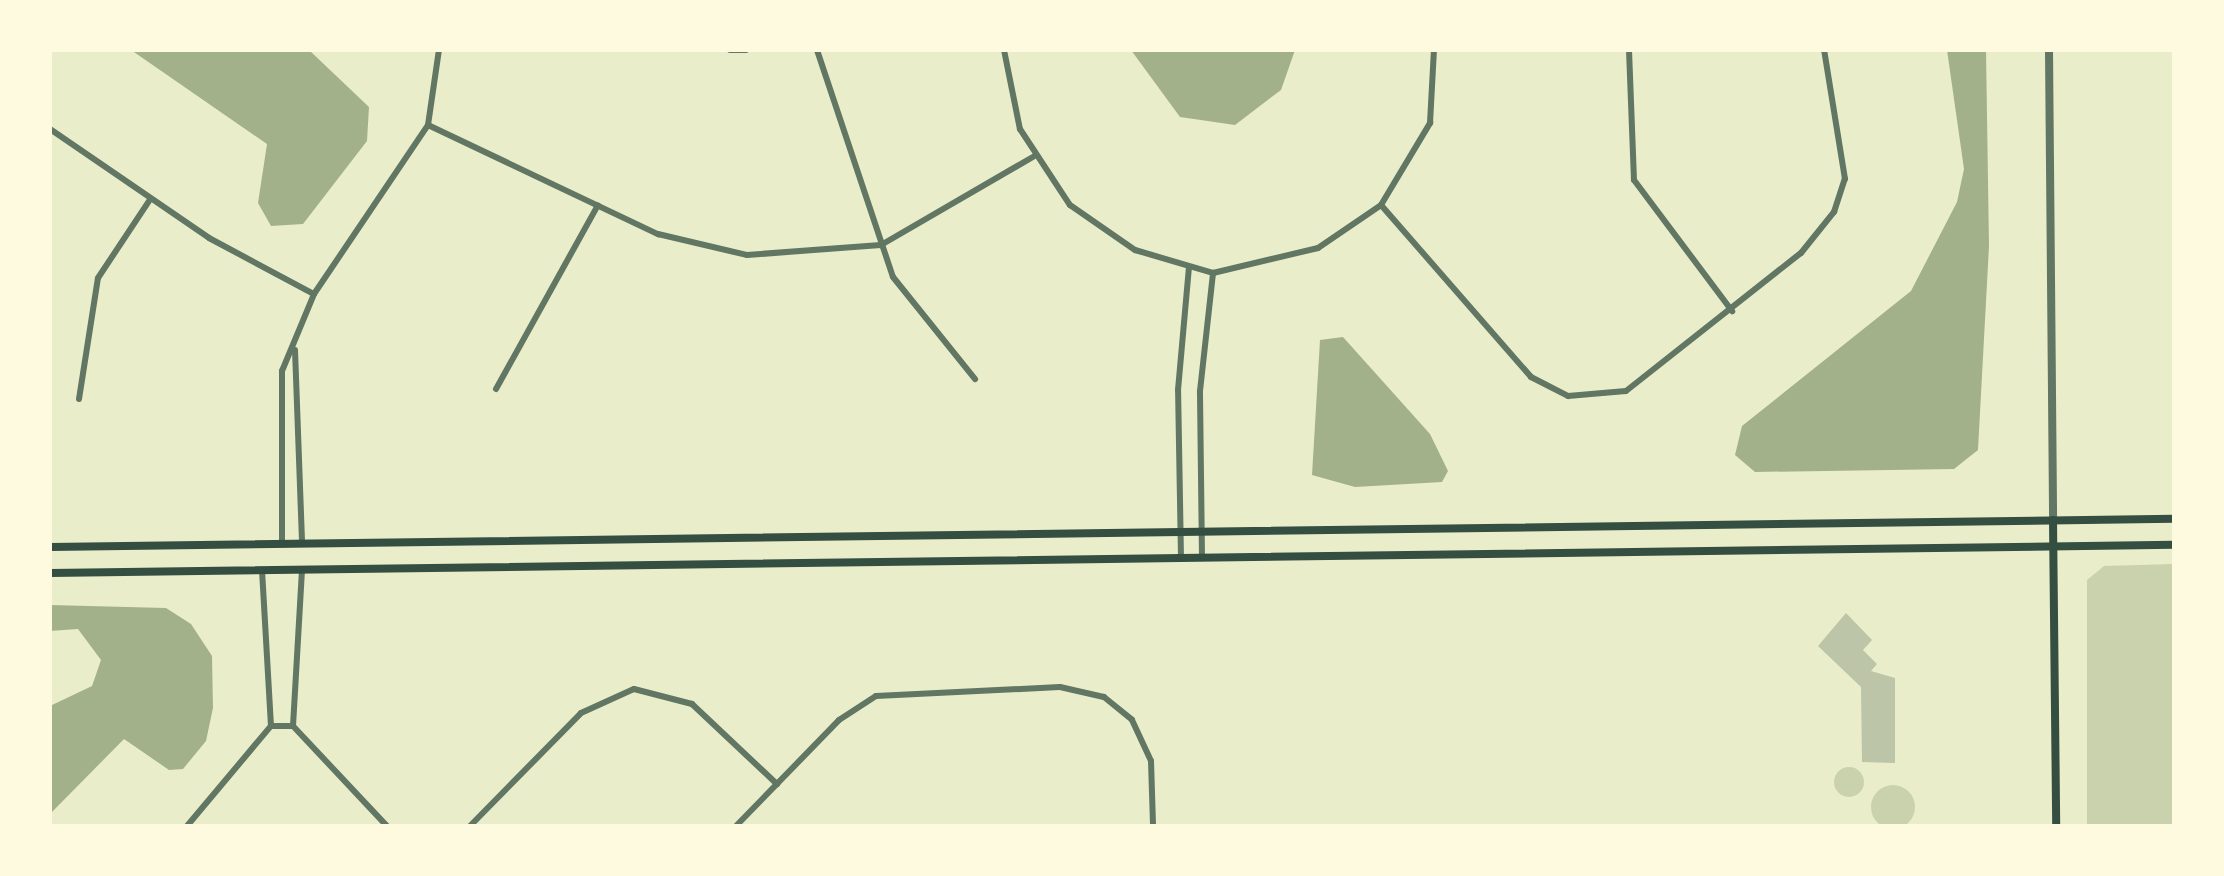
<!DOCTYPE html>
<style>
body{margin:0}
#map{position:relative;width:2224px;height:876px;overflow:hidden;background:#e9edc9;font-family:Helvetica,sans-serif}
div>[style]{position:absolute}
.green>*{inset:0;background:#cad2ad}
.round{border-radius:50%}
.water>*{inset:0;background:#a3b18a}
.building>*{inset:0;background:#bcc5a7}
.minor>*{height:6px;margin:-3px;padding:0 3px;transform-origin:3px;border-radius:3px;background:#617663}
.tertiary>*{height:8px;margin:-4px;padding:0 4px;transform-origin:4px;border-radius:4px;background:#617663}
.secondary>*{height:8px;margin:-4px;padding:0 4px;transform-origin:4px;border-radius:4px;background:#344e41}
span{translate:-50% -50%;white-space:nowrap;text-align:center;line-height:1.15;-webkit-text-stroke:9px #fefae0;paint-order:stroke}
.frame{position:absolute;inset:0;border:52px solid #fefae0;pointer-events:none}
</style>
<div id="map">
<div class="green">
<div style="clip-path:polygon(2174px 564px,2174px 826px,2087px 826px,2087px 580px,2104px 566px)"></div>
<div class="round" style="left:1834px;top:767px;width:30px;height:30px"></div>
<div class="round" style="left:1871px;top:785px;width:44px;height:44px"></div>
</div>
<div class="water">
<div style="clip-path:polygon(131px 50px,309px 50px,369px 107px,367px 141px,303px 224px,271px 226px,258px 203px,267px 144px)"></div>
<div style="clip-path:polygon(1131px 50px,1295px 50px,1281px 90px,1235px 125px,1180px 117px)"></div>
<div style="clip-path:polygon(1947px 50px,1986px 50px,1989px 246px,1978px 450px,1954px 469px,1755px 472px,1735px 455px,1742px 426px,1911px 291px,1957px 202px,1964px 169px)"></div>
<div style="clip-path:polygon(1343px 337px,1430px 434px,1448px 471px,1442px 482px,1355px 487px,1312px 475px,1320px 340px)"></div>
<div style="clip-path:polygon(50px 605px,166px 608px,191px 624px,212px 656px,213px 708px,206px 741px,183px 769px,169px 770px,124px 739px,50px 814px,50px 706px,92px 686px,101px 660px,78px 629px,50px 631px)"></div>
</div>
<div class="building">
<div style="clip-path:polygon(1846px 613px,1872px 640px,1863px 650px,1877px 664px,1871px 671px,1895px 678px,1895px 763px,1862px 762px,1861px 687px,1818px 646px)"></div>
</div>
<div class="minor">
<div style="left:730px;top:50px;width:16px"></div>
<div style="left:817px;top:50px;width:239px;rotate:71.5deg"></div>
<div style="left:893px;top:277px;width:131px;rotate:51.2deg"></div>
<div style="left:1004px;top:50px;width:81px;rotate:78.6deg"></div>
<div style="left:1020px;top:129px;width:91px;rotate:56.7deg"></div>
<div style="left:1070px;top:205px;width:79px;rotate:34.7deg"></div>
<div style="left:1135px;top:250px;width:81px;rotate:16.4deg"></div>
<div style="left:1213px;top:273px;width:108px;rotate:-13.4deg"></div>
<div style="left:1318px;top:248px;width:76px;rotate:-34.3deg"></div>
<div style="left:1381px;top:205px;width:96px;rotate:-59.1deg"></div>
<div style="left:1430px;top:123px;width:73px;rotate:-86.9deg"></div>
<div style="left:1629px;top:50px;width:130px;rotate:87.8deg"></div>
<div style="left:1634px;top:180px;width:164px;rotate:53.2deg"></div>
<div style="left:428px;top:125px;width:255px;rotate:25.4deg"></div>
<div style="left:658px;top:234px;width:91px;rotate:13.3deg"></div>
<div style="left:747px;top:255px;width:134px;rotate:-4.3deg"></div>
<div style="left:881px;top:245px;width:176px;rotate:-30.1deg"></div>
<div style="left:50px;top:129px;width:193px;rotate:34.4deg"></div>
<div style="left:209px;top:238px;width:119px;rotate:28.1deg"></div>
<div style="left:1381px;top:205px;width:228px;rotate:48.9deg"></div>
<div style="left:1531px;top:377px;width:42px;rotate:27.2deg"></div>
<div style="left:1568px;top:396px;width:58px;rotate:-4.9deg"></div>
<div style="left:1626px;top:391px;width:223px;rotate:-38.3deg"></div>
<div style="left:1801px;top:253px;width:53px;rotate:-51.2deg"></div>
<div style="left:1834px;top:212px;width:35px;rotate:-72deg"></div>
<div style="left:1845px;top:179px;width:131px;rotate:-99.2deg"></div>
<div style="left:295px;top:350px;width:194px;rotate:87.9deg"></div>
<div style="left:496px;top:389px;width:210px;rotate:-61deg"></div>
<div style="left:79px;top:399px;width:122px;rotate:-81.1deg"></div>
<div style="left:98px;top:278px;width:92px;rotate:-56.5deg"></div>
<div style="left:282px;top:544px;width:173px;rotate:-90deg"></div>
<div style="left:282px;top:371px;width:83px;rotate:-67.4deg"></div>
<div style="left:314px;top:294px;width:204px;rotate:-56deg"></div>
<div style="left:428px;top:125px;width:76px;rotate:-81.7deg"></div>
<div style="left:1181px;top:558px;width:168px;rotate:-91deg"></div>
<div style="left:1178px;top:390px;width:123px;rotate:-84.9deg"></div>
<div style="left:1202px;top:558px;width:167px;rotate:-90.7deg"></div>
<div style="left:1200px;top:391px;width:119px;rotate:-83.7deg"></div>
<div style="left:262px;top:570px;width:156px;rotate:86.7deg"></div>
<div style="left:293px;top:726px;width:156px;rotate:-86.7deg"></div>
<div style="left:293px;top:726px;width:137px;rotate:46.8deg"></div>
<div style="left:187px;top:826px;width:131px;rotate:-50deg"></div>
<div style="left:271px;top:726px;width:22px"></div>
<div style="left:470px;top:826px;width:158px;rotate:-45.5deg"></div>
<div style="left:581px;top:713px;width:58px;rotate:-24.4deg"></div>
<div style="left:634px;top:689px;width:60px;rotate:14.5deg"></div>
<div style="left:692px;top:704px;width:117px;rotate:43.3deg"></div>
<div style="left:736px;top:826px;width:148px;rotate:-45.8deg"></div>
<div style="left:839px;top:720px;width:44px;rotate:-33deg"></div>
<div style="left:876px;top:696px;width:184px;rotate:-2.8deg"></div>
<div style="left:1060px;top:687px;width:45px;rotate:12.8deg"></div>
<div style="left:1104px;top:697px;width:36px;rotate:39deg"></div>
<div style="left:1132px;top:720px;width:45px;rotate:65.1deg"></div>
<div style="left:1151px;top:761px;width:65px;rotate:88.2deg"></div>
</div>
<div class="tertiary">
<div style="left:2049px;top:50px;width:470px;rotate:89.5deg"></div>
</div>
<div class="secondary">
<div style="left:2053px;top:520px;width:306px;rotate:89.4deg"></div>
<div style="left:50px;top:547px;width:2124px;rotate:-0.76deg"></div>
<div style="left:50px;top:573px;width:2124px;rotate:-0.76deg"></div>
</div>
<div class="frame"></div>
</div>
